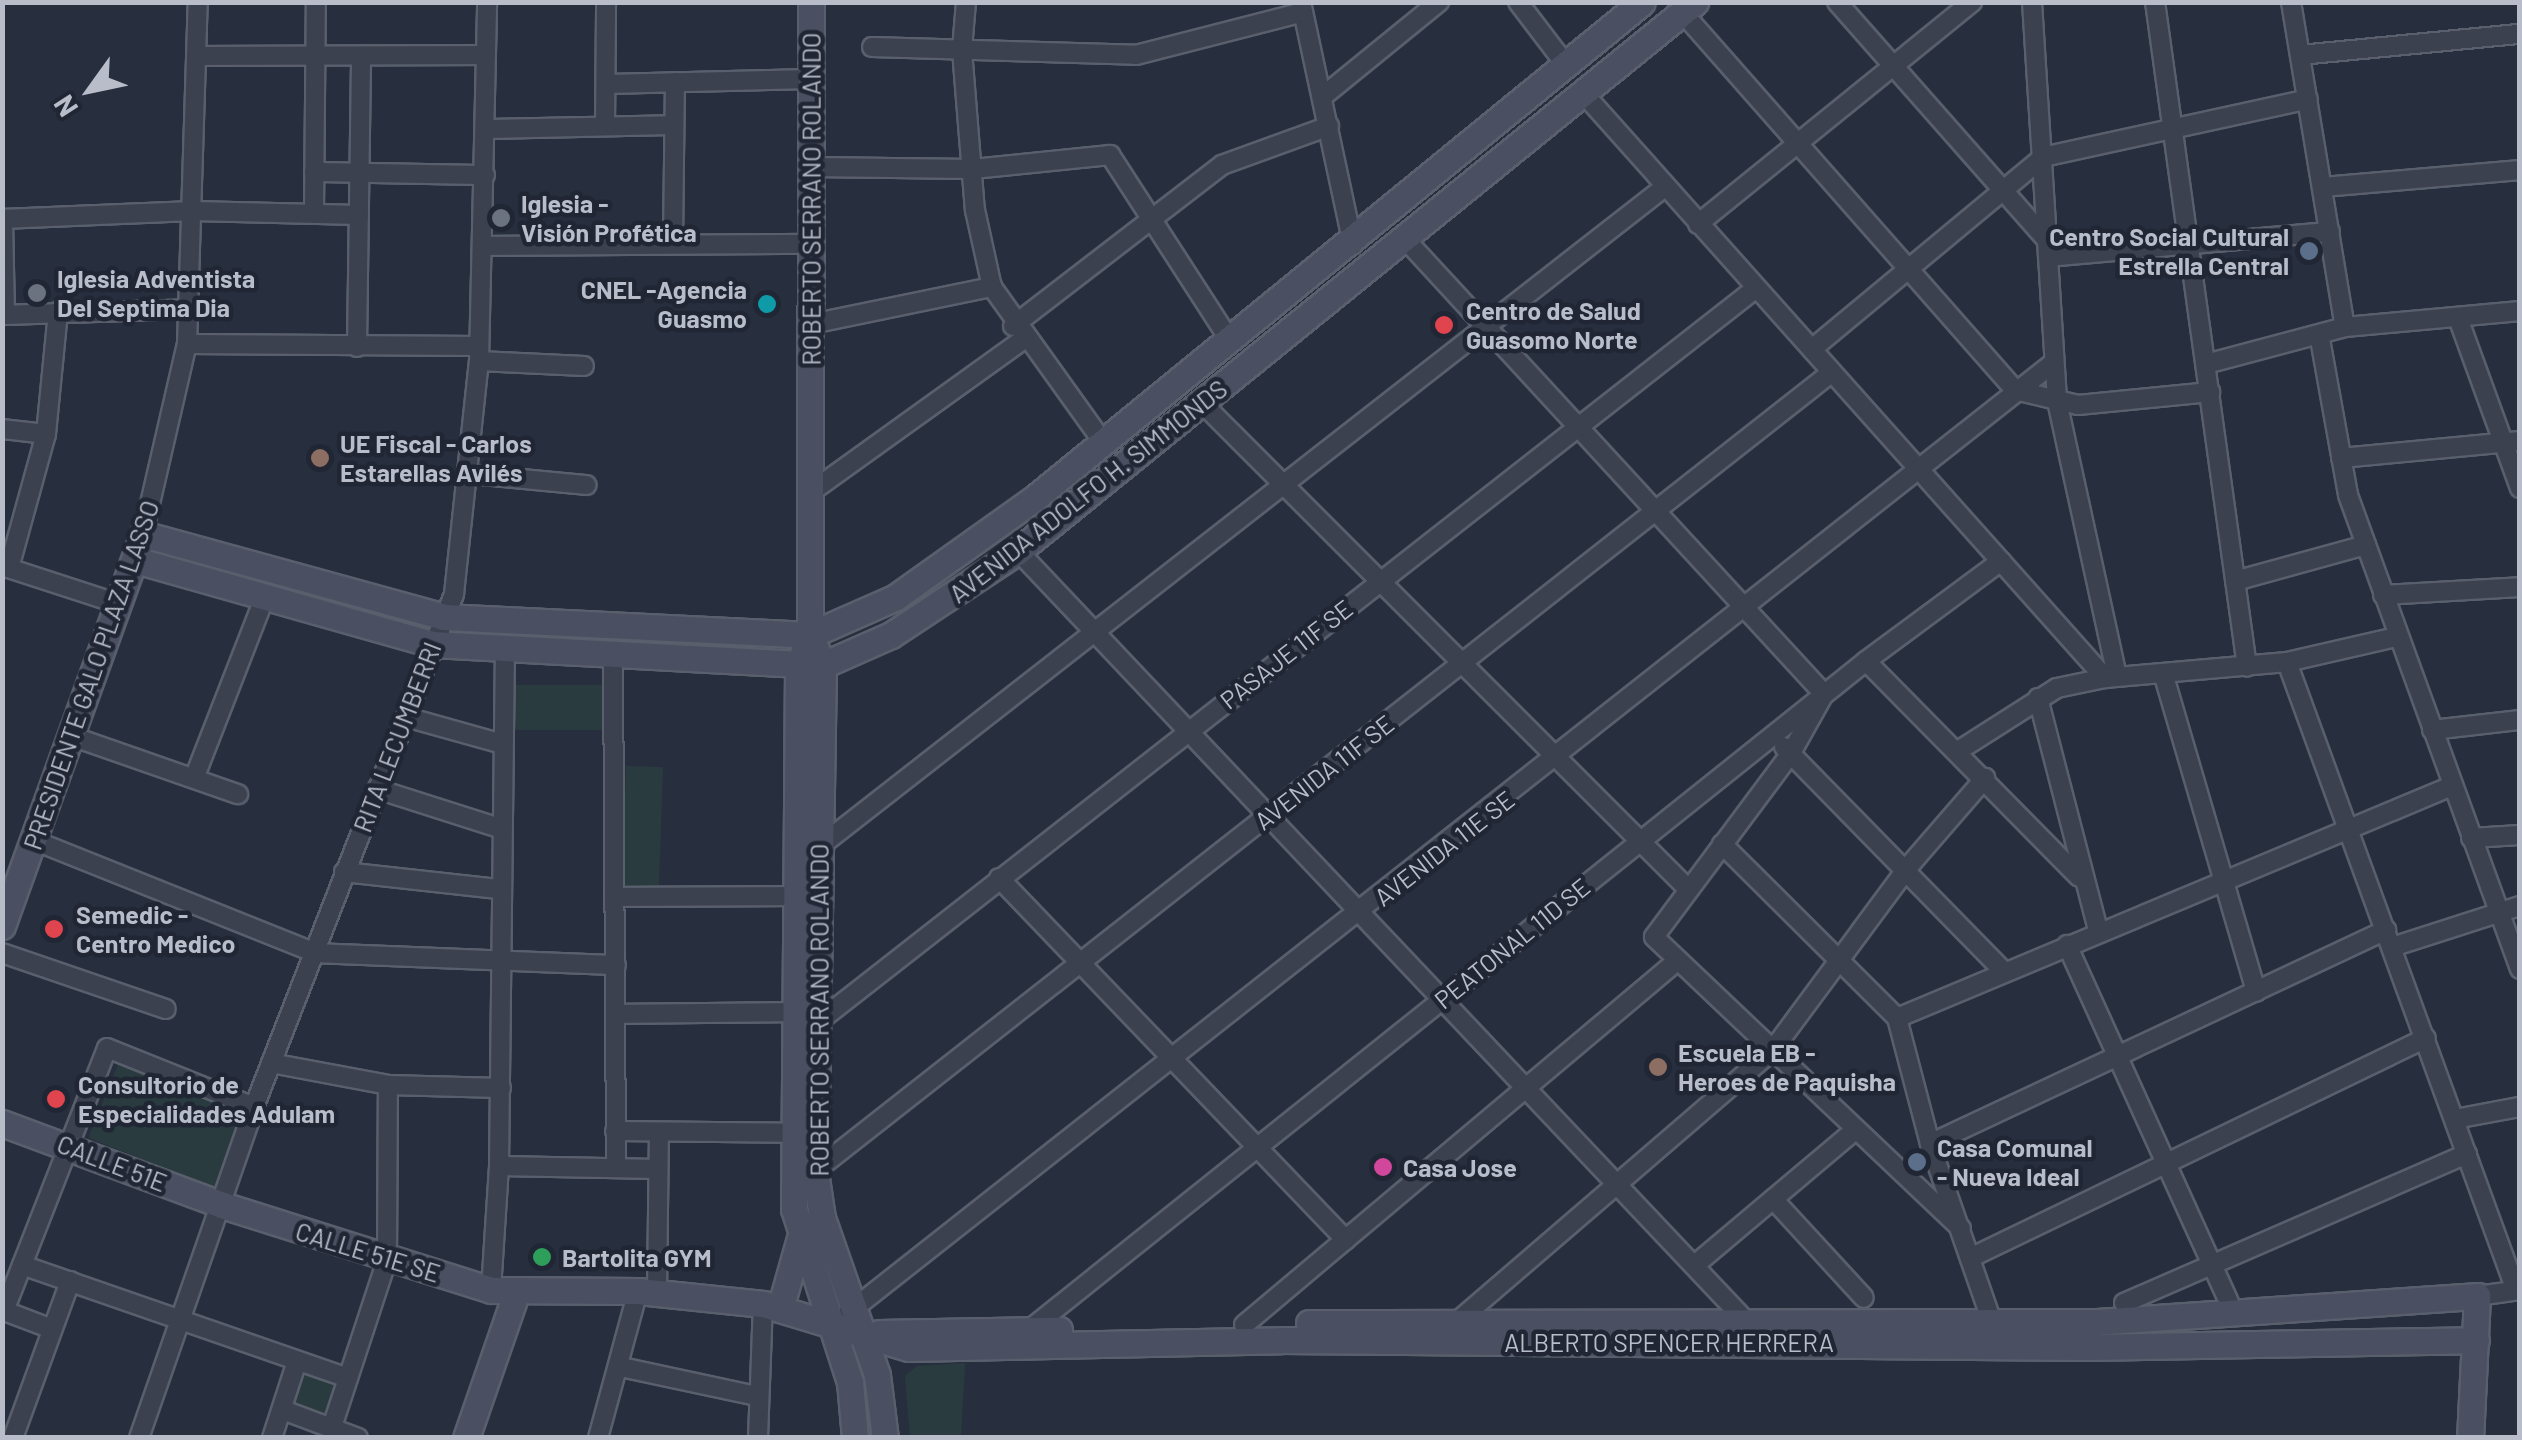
<!DOCTYPE html>
<meta charset="utf-8">
<style>
body{margin:0}
#map{position:relative;width:2522px;height:1440px;overflow:hidden;background:#272f3e;font-family:Barlow,sans-serif}
div>[style]{position:absolute}
.green>*{inset:0;background:#293b3f;transform-origin:0 0}
.roads{filter:drop-shadow(2px 0 #595f6c) drop-shadow(-2px 0 #595f6c) drop-shadow(0 2px #595f6c) drop-shadow(0 -2px #595f6c)}
.street>*{height:18px;margin:-9px;padding:0 9px;transform-origin:9px;border-radius:9px;background:#3b414f}
.secondary>*{height:25px;margin:-12.5px;padding:0 12.5px;transform-origin:12.5px;border-radius:12.5px;background:#4a5061}
.dots>*{width:28px;height:28px;translate:-50% -50%;box-sizing:border-box;border:5px solid #202634;border-radius:50%}
span{translate:-50% -50%;white-space:nowrap;text-align:center;line-height:1.15;-webkit-text-stroke:9px #202634;paint-order:stroke}
.street-label{font-size:25px;color:#b8bdc9}
.poi-label{font-size:25px;color:#b8bdc9;font-weight:700}
.left{translate:0 -50%;text-align:left}
.right{translate:-100% -50%;text-align:right}
.frame{position:absolute;inset:0;border:5px solid #b8bdc9;pointer-events:none}
.north{position:absolute;left:40px;top:40px;width:100px;height:100px;-webkit-text-stroke:8px #202634;paint-order:stroke;rotate:237deg;font-size:28px;font-weight:700;line-height:40px;text-align:center;color:#b8bdc9}
.north::after{content:'';display:block;margin:auto;width:35px;height:45px;background:#b8bdc9;clip-path:polygon(50% 0,100% 100%,50% 72%,0 100%)}
</style>
<div id="map">
<div class="green">
<div style="left:515px;top:685px;width:92px;height:45px"></div>
<div style="left:626px;top:766px;width:37px;height:122px;rotate:2deg"></div>
<div style="left:121px;top:1057px;width:136px;height:87px;rotate:22deg"></div>
<div style="left:297px;top:1361px;width:54px;height:51px;rotate:18deg"></div>
<div style="clip-path:polygon(965px 1363px,961px 1437px,910px 1437px,905px 1376px,917px 1366px)"></div>
</div>
<div class="roads">
<div class="street">
<div style="left:966px;top:2px;width:48px;rotate:94.8deg"></div>
<div style="left:962px;top:50px;width:161px;rotate:85.4deg"></div>
<div style="left:975px;top:210px;width:79px;rotate:77.6deg"></div>
<div style="left:992px;top:287px;width:191px;rotate:54.4deg"></div>
<div style="left:1301px;top:2px;width:248px;rotate:77.9deg"></div>
<div style="left:1518px;top:2px;width:79px;rotate:52.7deg"></div>
<div style="left:1837px;top:2px;width:317px;rotate:48.6deg"></div>
<div style="left:2032px;top:2px;width:400px;rotate:86.4deg"></div>
<div style="left:2057px;top:401px;width:282px;rotate:77.7deg"></div>
<div style="left:2155px;top:2px;width:671px;rotate:82.12deg"></div>
<div style="left:2291px;top:2px;width:329px;rotate:80.6deg"></div>
<div style="left:1683px;top:13px;width:502px;rotate:48.63deg"></div>
<div style="left:2015px;top:390px;width:65px;rotate:13.4deg"></div>
<div style="left:2078px;top:405px;width:133px;rotate:-5.6deg"></div>
<div style="left:872px;top:47px;width:264px;rotate:1.7deg"></div>
<div style="left:1136px;top:55px;width:172px;rotate:-14.4deg"></div>
<div style="left:2300px;top:55px;width:221px;rotate:-5.5deg"></div>
<div style="left:198px;top:56px;width:288px;rotate:-0.2deg"></div>
<div style="left:606px;top:84px;width:205px;rotate:-1.4deg"></div>
<div style="left:1584px;top:94px;width:783px;rotate:48.26deg"></div>
<div style="left:1322px;top:97px;width:151px;rotate:-39.1deg"></div>
<div style="left:605px;top:126px;width:124px;rotate:-89.5deg"></div>
<div style="left:486px;top:129px;width:188px;rotate:-1.2deg"></div>
<div style="left:811px;top:167px;width:162px;rotate:0.7deg"></div>
<div style="left:973px;top:169px;width:138px;rotate:-5.8deg"></div>
<div style="left:1110px;top:155px;width:223px;rotate:57.1deg"></div>
<div style="left:314px;top:172px;width:171px;rotate:1deg"></div>
<div style="left:2323px;top:187px;width:198px;rotate:-4.9deg"></div>
<div style="left:314px;top:213px;width:211px;rotate:-89.5deg"></div>
<div style="left:2px;top:219px;width:191px;rotate:-2.4deg"></div>
<div style="left:193px;top:211px;width:166px;rotate:1.4deg"></div>
<div style="left:3px;top:219px;width:95px;rotate:88.8deg"></div>
<div style="left:1698px;top:224px;width:353px;rotate:-39deg"></div>
<div style="left:1406px;top:240px;width:617px;rotate:47.36deg"></div>
<div style="left:1824px;top:694px;width:68px;rotate:119.2deg"></div>
<div style="left:1791px;top:753px;width:229px;rotate:126.7deg"></div>
<div style="left:1654px;top:937px;width:423px;rotate:43.5deg"></div>
<div style="left:673px;top:242px;width:160px;rotate:-89.3deg"></div>
<div style="left:485px;top:246px;width:326px;rotate:-0.4deg"></div>
<div style="left:2048px;top:257px;width:283px;rotate:-5.1deg"></div>
<div style="left:2px;top:315px;width:186px;rotate:-1.8deg"></div>
<div style="left:2458px;top:318px;width:181px;rotate:70deg"></div>
<div style="left:811px;top:324px;width:185px;rotate:-11.6deg"></div>
<div style="left:1013px;top:326px;width:264px;rotate:-37.6deg"></div>
<div style="left:1222px;top:165px;width:114px;rotate:-20deg"></div>
<div style="left:2320px;top:339px;width:158px;rotate:79.8deg"></div>
<div style="left:2348px;top:495px;width:504px;rotate:70.06deg"></div>
<div style="left:187px;top:344px;width:292px;rotate:0.4deg"></div>
<div style="left:357px;top:347px;width:291px;rotate:-89.2deg"></div>
<div style="left:1812px;top:349px;width:300px;rotate:-39.7deg"></div>
<div style="left:2043px;top:157px;width:271px;rotate:-12.3deg"></div>
<div style="left:479px;top:361px;width:105px;rotate:2.7deg"></div>
<div style="left:2206px;top:364px;width:144px;rotate:-14.9deg"></div>
<div style="left:2345px;top:327px;width:176px;rotate:-5.2deg"></div>
<div style="left:1201px;top:402px;width:689px;rotate:45deg"></div>
<div style="left:2px;top:429px;width:44px;rotate:6.5deg"></div>
<div style="left:2341px;top:458px;width:180px;rotate:-5.4deg"></div>
<div style="left:470px;top:474px;width:117px;rotate:5.4deg"></div>
<div style="left:811px;top:492px;width:262px;rotate:-35.7deg"></div>
<div style="left:143px;top:534px;width:195px;rotate:-77deg"></div>
<div style="left:187px;top:344px;width:342px;rotate:-88.2deg"></div>
<div style="left:1018px;top:551px;width:1055px;rotate:46.61deg"></div>
<div style="left:2px;top:566px;width:123px;rotate:18deg"></div>
<div style="left:9px;top:568px;width:139px;rotate:-74.6deg"></div>
<div style="left:46px;top:434px;width:123px;rotate:-84.4deg"></div>
<div style="left:2235px;top:581px;width:136px;rotate:-15.4deg"></div>
<div style="left:2383px;top:595px;width:137px;rotate:-3.3deg"></div>
<div style="left:613px;top:656px;width:512px;rotate:89.66deg"></div>
<div style="left:1866px;top:661px;width:303px;rotate:45.4deg"></div>
<div style="left:2287px;top:662px;width:668px;rotate:69.97deg"></div>
<div style="left:2163px;top:673px;width:332px;rotate:73.7deg"></div>
<div style="left:2038px;top:698px;width:240px;rotate:75.5deg"></div>
<div style="left:406px;top:717px;width:97px;rotate:15.6deg"></div>
<div style="left:2432px;top:730px;width:89px;rotate:-6.5deg"></div>
<div style="left:71px;top:736px;width:177px;rotate:19.2deg"></div>
<div style="left:1784px;top:747px;width:315px;rotate:45.6deg"></div>
<div style="left:1958px;top:751px;width:117px;rotate:-32.5deg"></div>
<div style="left:2057px;top:688px;width:49px;rotate:-11.8deg"></div>
<div style="left:2105px;top:678px;width:183px;rotate:-5deg"></div>
<div style="left:2287px;top:662px;width:112px;rotate:-12.9deg"></div>
<div style="left:195px;top:776px;width:193px;rotate:-68.7deg"></div>
<div style="left:377px;top:789px;width:128px;rotate:17.7deg"></div>
<div style="left:2471px;top:838px;width:49px;rotate:-3.5deg"></div>
<div style="left:33px;top:840px;width:305px;rotate:21.8deg"></div>
<div style="left:316px;top:953px;width:300px;rotate:2.3deg"></div>
<div style="left:1722px;top:844px;width:247px;rotate:44.8deg"></div>
<div style="left:1897px;top:1018px;width:130px;rotate:75.3deg"></div>
<div style="left:1930px;top:1144px;width:188px;rotate:70.8deg"></div>
<div style="left:819px;top:847px;width:1074px;rotate:-37.97deg"></div>
<div style="left:344px;top:872px;width:155px;rotate:6.3deg"></div>
<div style="left:999px;top:878px;width:501px;rotate:46.21deg"></div>
<div style="left:615px;top:897px;width:181px;rotate:-0.3deg"></div>
<div style="left:2067px;top:945px;width:392px;rotate:65.6deg"></div>
<div style="left:2392px;top:947px;width:134px;rotate:-17.8deg"></div>
<div style="left:2px;top:953px;width:173px;rotate:18.9deg"></div>
<div style="left:615px;top:1014px;width:180px;rotate:-0.6deg"></div>
<div style="left:1897px;top:1018px;width:602px;rotate:-22.69deg"></div>
<div style="left:818px;top:1022px;width:1191px;rotate:-38.04deg"></div>
<div style="left:271px;top:1063px;width:119px;rotate:10.6deg"></div>
<div style="left:388px;top:1085px;width:113px;rotate:1.5deg"></div>
<div style="left:2455px;top:1119px;width:66px;rotate:-10.5deg"></div>
<div style="left:615px;top:1131px;width:177px;rotate:0.6deg"></div>
<div style="left:1930px;top:1144px;width:504px;rotate:-25.14deg"></div>
<div style="left:499px;top:1166px;width:159px;rotate:1.1deg"></div>
<div style="left:815px;top:1171px;width:1293px;rotate:-38.15deg"></div>
<div style="left:1773px;top:1199px;width:134px;rotate:47.4deg"></div>
<div style="left:1970px;top:1258px;width:506px;rotate:-25.76deg"></div>
<div style="left:1696px;top:1264px;width:207px;rotate:-40.1deg"></div>
<div style="left:22px;top:1265px;width:345px;rotate:19.1deg"></div>
<div style="left:491px;top:1290px;width:124px;rotate:-86.3deg"></div>
<div style="left:499px;top:1166px;width:517px;rotate:-89.34deg"></div>
<div style="left:657px;top:1293px;width:160px;rotate:-89.3deg"></div>
<div style="left:2477px;top:1296px;width:43px;rotate:-7.9deg"></div>
<div style="left:2124px;top:1303px;width:374px;rotate:-23.5deg"></div>
<div style="left:2px;top:1310px;width:53px;rotate:20.8deg"></div>
<div style="left:4px;top:1311px;width:282px;rotate:-68.6deg"></div>
<div style="left:107px;top:1048px;width:158px;rotate:21.9deg"></div>
<div style="left:848px;top:1313px;width:1534px;rotate:-38.25deg"></div>
<div style="left:1459px;top:1320px;width:413px;rotate:-40.7deg"></div>
<div style="left:1772px;top:1051px;width:229px;rotate:-53.5deg"></div>
<div style="left:1908px;top:867px;width:118px;rotate:-49.1deg"></div>
<div style="left:1244px;top:1325px;width:567px;rotate:-40.06deg"></div>
<div style="left:1029px;top:1330px;width:1072px;rotate:-38.63deg"></div>
<div style="left:1866px;top:661px;width:168px;rotate:-36.5deg"></div>
<div style="left:621px;top:1367px;width:138px;rotate:12.1deg"></div>
<div style="left:283px;top:1410px;width:80px;rotate:20.5deg"></div>
<div style="left:332px;top:1427px;width:176px;rotate:-71.8deg"></div>
<div style="left:387px;top:1260px;width:175px;rotate:-89.7deg"></div>
<div style="left:13px;top:1438px;width:167px;rotate:-70deg"></div>
<div style="left:139px;top:1438px;width:350px;rotate:-70.8deg"></div>
<div style="left:254px;top:1107px;width:551px;rotate:-68.7deg"></div>
<div style="left:454px;top:594px;width:234px;rotate:-83.9deg"></div>
<div style="left:479px;top:361px;width:359px;rotate:-88.7deg"></div>
<div style="left:272px;top:1438px;width:81px;rotate:-72deg"></div>
<div style="left:598px;top:1438px;width:152px;rotate:-74.8deg"></div>
<div style="left:758px;top:1438px;width:134px;rotate:-87.9deg"></div>
</div>
<div class="secondary">
<div style="left:811px;top:2px;width:633px;rotate:90.09deg"></div>
<div style="left:810px;top:635px;width:34px;rotate:111deg"></div>
<div style="left:798px;top:667px;width:542px;rotate:90.42deg"></div>
<div style="left:794px;top:1209px;width:182px;rotate:72.1deg"></div>
<div style="left:850px;top:1382px;width:56px;rotate:84.9deg"></div>
<div style="left:135px;top:560px;width:309px;rotate:15.8deg"></div>
<div style="left:432px;top:644px;width:392px;rotate:3.1deg"></div>
<div style="left:823px;top:665px;width:74px;rotate:-23.8deg"></div>
<div style="left:891px;top:635px;width:152px;rotate:-33.5deg"></div>
<div style="left:1018px;top:551px;width:872px;rotate:-39.04deg"></div>
<div style="left:816px;top:649px;width:17px;rotate:66deg"></div>
<div style="left:823px;top:665px;width:506px;rotate:90.91deg"></div>
<div style="left:815px;top:1171px;width:48px;rotate:81.5deg"></div>
<div style="left:822px;top:1218px;width:166px;rotate:70.7deg"></div>
<div style="left:877px;top:1375px;width:64px;rotate:82.8deg"></div>
<div style="left:2px;top:926px;width:417px;rotate:-70.2deg"></div>
<div style="left:143px;top:534px;width:312px;rotate:15.4deg"></div>
<div style="left:444px;top:617px;width:366px;rotate:2.8deg"></div>
<div style="left:810px;top:635px;width:94px;rotate:-23.8deg"></div>
<div style="left:896px;top:597px;width:172px;rotate:-35.5deg"></div>
<div style="left:1036px;top:497px;width:782px;rotate:-39.24deg"></div>
<div style="left:2px;top:1123px;width:235px;rotate:20.4deg"></div>
<div style="left:222px;top:1205px;width:282px;rotate:17.5deg"></div>
<div style="left:491px;top:1290px;width:147px;rotate:0.4deg"></div>
<div style="left:638px;top:1291px;width:126px;rotate:5.9deg"></div>
<div style="left:763px;top:1304px;width:152px;rotate:16.8deg"></div>
<div style="left:909px;top:1348px;width:373px;rotate:-1.2deg"></div>
<div style="left:1282px;top:1340px;width:805px;rotate:0.5deg"></div>
<div style="left:2087px;top:1347px;width:389px;rotate:-1deg"></div>
<div style="left:780px;top:1309px;width:74px;rotate:-74.3deg"></div>
<div style="left:1309px;top:1323px;width:786px;rotate:-0.07deg"></div>
<div style="left:2095px;top:1322px;width:383px;rotate:-3.9deg"></div>
<div style="left:2477px;top:1296px;width:142px;rotate:92.8deg"></div>
<div style="left:879px;top:1333px;width:180px;rotate:-1deg"></div>
<div style="left:466px;top:1438px;width:152px;rotate:-70.9deg"></div>
</div>
</div>
<div class="dots">
<div style="left:501px;top:218px;background:#6b7280"></div>
<div style="left:2309px;top:251px;background:#5c6f8a"></div>
<div style="left:37px;top:293px;background:#6b7280"></div>
<div style="left:767px;top:304px;background:#0f9aa8"></div>
<div style="left:1444px;top:325px;background:#e0444e"></div>
<div style="left:320px;top:458px;background:#8d6e63"></div>
<div style="left:54px;top:929px;background:#e0444e"></div>
<div style="left:1658px;top:1067px;background:#8d6e63"></div>
<div style="left:56px;top:1099px;background:#e0444e"></div>
<div style="left:1917px;top:1162px;background:#5c6f8a"></div>
<div style="left:1383px;top:1167px;background:#d1479c"></div>
<div style="left:542px;top:1257px;background:#2e9e5b"></div>
</div>
<div class="street-label">
<span style="left:811px;top:199px;rotate:-90deg">ROBERTO SERRANO ROLANDO</span>
<span style="left:1088px;top:491px;rotate:-38deg">AVENIDA ADOLFO H. SIMMONDS</span>
<span style="left:1286px;top:654px;rotate:-38deg">PASAJE 11F SE</span>
<span style="left:91px;top:675px;rotate:-71deg">PRESIDENTE GALO PLAZA LASSO</span>
<span style="left:397px;top:737px;rotate:-69deg">RITA LECUMBERRI</span>
<span style="left:1324px;top:772px;rotate:-38deg">AVENIDA 11F SE</span>
<span style="left:1444px;top:848px;rotate:-38deg">AVENIDA 11E SE</span>
<span style="left:1512px;top:943px;rotate:-39deg">PEATONAL 11D SE</span>
<span style="left:819px;top:1010px;rotate:-90deg">ROBERTO SERRANO ROLANDO</span>
<span style="left:112px;top:1163px;rotate:21deg">CALLE 51E</span>
<span style="left:368px;top:1252px;rotate:17deg">CALLE 51E SE</span>
<span style="left:1669px;top:1342px">ALBERTO SPENCER HERRERA</span>
</div>
<div class="poi-label">
<span class="left" style="left:521px;top:218px">Iglesia -<br>Visión Profética</span>
<span class="right" style="left:2289px;top:251px">Centro Social Cultural<br>Estrella Central</span>
<span class="left" style="left:57px;top:293px">Iglesia Adventista<br>Del Septima Dia</span>
<span class="right" style="left:747px;top:304px">CNEL -Agencia<br>Guasmo</span>
<span class="left" style="left:1466px;top:325px">Centro de Salud<br>Guasomo Norte</span>
<span class="left" style="left:340px;top:458px">UE Fiscal - Carlos<br>Estarellas Avilés</span>
<span class="left" style="left:76px;top:929px">Semedic -<br>Centro Medico</span>
<span class="left" style="left:1678px;top:1067px">Escuela EB -<br>Heroes de Paquisha</span>
<span class="left" style="left:78px;top:1099px">Consultorio de<br>Especialidades Adulam</span>
<span class="left" style="left:1937px;top:1162px">Casa Comunal<br>- Nueva Ideal</span>
<span class="left" style="left:1403px;top:1167px">Casa Jose</span>
<span class="left" style="left:562px;top:1257px">Bartolita GYM</span>
</div>
<div class="frame"></div>
<div class="north">N</div>
</div>
